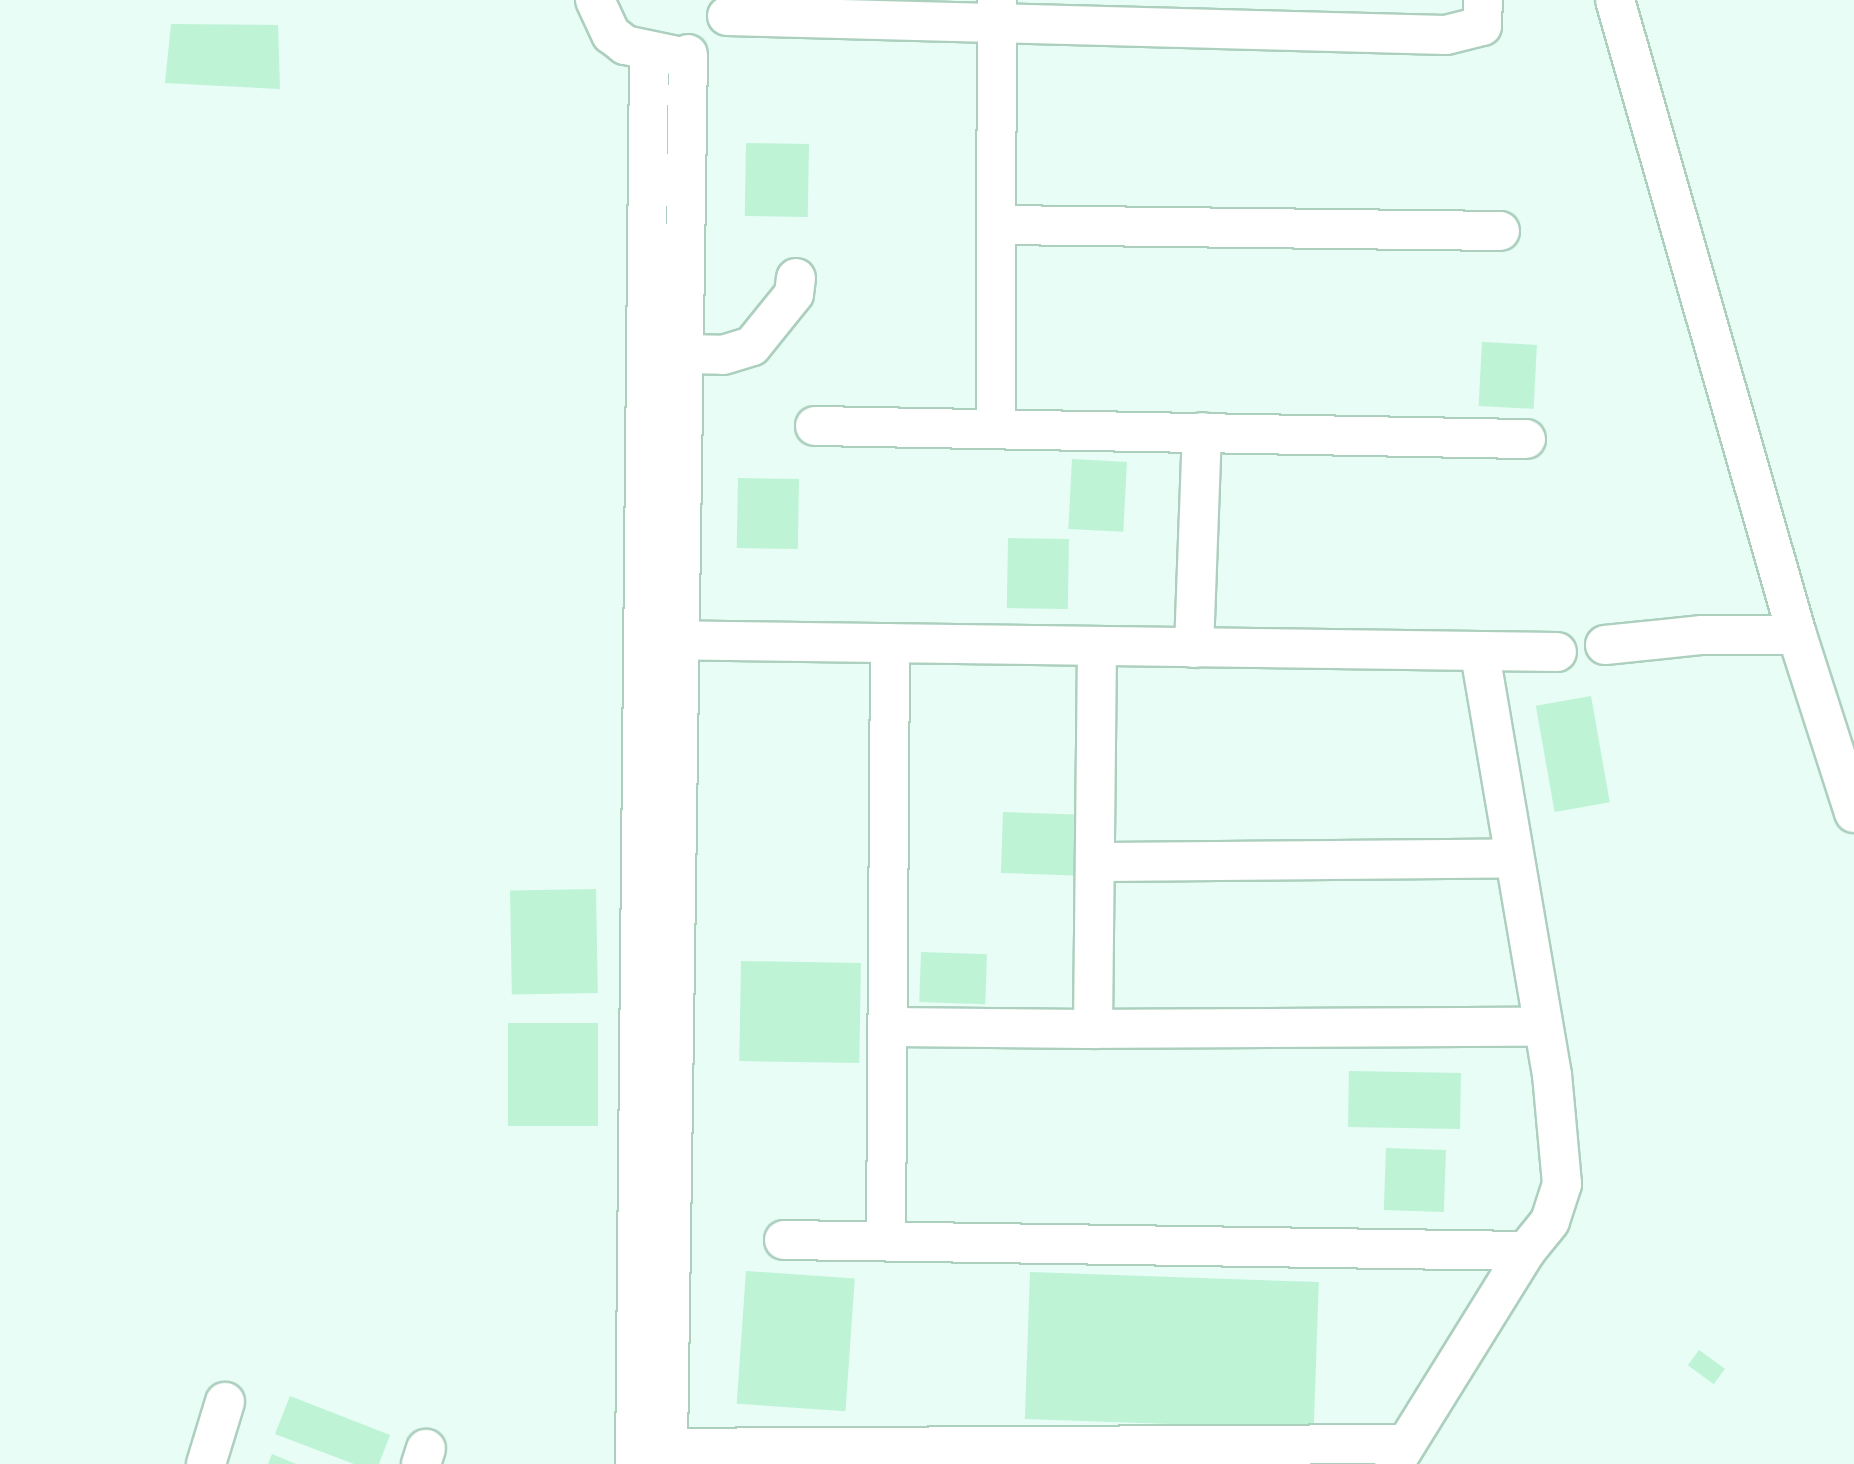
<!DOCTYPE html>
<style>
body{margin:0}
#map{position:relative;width:1854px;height:1464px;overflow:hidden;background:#e7fdf6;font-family:Roboto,sans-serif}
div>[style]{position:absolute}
.building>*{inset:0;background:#bef3d6;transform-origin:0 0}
.roads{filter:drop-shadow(2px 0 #accfbe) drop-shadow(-2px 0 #accfbe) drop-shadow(0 2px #accfbe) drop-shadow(0 -2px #accfbe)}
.minor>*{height:38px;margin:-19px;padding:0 19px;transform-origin:19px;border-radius:19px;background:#fff}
span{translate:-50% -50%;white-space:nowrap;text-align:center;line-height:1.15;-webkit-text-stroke:6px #eefff9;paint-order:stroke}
</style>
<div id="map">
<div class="building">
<div style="clip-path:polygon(171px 24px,278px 25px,280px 89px,165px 83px)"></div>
<div style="left:746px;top:143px;width:63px;height:73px;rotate:1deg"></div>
<div style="left:1482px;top:342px;width:55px;height:64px;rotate:3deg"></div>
<div style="left:1072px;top:459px;width:55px;height:70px;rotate:3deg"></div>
<div style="left:738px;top:478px;width:61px;height:70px;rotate:1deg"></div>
<div style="left:1008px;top:538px;width:61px;height:70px;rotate:1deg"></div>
<div style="left:1591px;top:696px;width:108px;height:56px;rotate:80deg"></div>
<div style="left:1003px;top:812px;width:74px;height:61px;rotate:2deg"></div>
<div style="left:596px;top:889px;width:104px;height:86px;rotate:89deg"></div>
<div style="left:921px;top:952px;width:66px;height:50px;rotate:2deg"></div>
<div style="left:741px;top:961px;width:120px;height:100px;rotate:1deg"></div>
<div style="left:508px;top:1023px;width:90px;height:103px"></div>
<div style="left:1349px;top:1071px;width:112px;height:56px;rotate:1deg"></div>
<div style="left:1386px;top:1148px;width:60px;height:62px;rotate:2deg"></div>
<div style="left:746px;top:1271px;width:109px;height:133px;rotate:4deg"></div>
<div style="left:1030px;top:1272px;width:289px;height:147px;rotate:2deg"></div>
<div style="left:1699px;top:1350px;width:32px;height:19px;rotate:36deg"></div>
<div style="clip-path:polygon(290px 1396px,390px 1435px,379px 1464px,354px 1464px,275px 1434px)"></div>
<div style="clip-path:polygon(272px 1454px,296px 1464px,268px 1464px)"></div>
</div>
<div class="roads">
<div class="minor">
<div style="left:595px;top:0;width:38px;rotate:65deg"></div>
<div style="left:611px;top:34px;width:18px;rotate:38deg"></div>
<div style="left:625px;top:45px;width:49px;rotate:11.8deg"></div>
<div style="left:1615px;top:0;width:661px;rotate:74.01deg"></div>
<div style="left:1797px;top:635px;width:187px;rotate:72.2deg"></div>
<div style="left:727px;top:16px;width:719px;rotate:1.51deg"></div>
<div style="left:1446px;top:35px;width:37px;rotate:-14deg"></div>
<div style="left:1482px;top:26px;width:26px;rotate:-88deg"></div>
<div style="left:998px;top:225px;width:502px;rotate:0.68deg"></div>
<div style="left:684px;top:354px;width:39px;rotate:1deg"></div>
<div style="left:723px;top:355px;width:30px;rotate:-17deg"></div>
<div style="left:752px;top:346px;width:67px;rotate:-51.1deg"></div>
<div style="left:794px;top:294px;width:16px;rotate:-83deg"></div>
<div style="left:815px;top:426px;width:711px;rotate:1.05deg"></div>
<div style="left:996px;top:429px;width:429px;rotate:-89.9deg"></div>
<div style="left:653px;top:640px;width:904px;rotate:0.76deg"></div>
<div style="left:1605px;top:645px;width:98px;rotate:-5.9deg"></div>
<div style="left:1702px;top:635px;width:95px"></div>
<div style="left:1194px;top:648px;width:216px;rotate:-87.9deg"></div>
<div style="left:1095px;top:862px;width:418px;rotate:-0.5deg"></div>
<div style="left:887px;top:1027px;width:206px;rotate:0.6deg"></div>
<div style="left:1093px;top:1029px;width:382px;rotate:-89.4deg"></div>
<div style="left:1093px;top:1029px;width:450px;rotate:-0.3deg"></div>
<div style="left:886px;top:1238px;width:595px;rotate:-89.61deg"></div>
<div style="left:784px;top:1240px;width:742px;rotate:0.85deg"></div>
<div style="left:1526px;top:1251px;width:38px;rotate:-51deg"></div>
<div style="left:1550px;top:1221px;width:39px;rotate:-72deg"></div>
<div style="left:1562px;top:1184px;width:109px;rotate:-95.2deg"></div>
<div style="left:1552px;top:1075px;width:427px;rotate:-99.7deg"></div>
<div style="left:643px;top:1448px;width:761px;rotate:-0.3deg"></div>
<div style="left:206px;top:1464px;width:65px;rotate:-73deg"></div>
<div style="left:421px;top:1464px;width:16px;rotate:-72deg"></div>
<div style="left:635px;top:1464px;width:1409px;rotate:-89.43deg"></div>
<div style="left:663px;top:1464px;width:17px;rotate:-73deg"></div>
<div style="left:668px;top:1448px;width:1394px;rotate:-89.18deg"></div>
<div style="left:1394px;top:1464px;width:251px;rotate:-58.2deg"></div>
</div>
</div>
</div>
